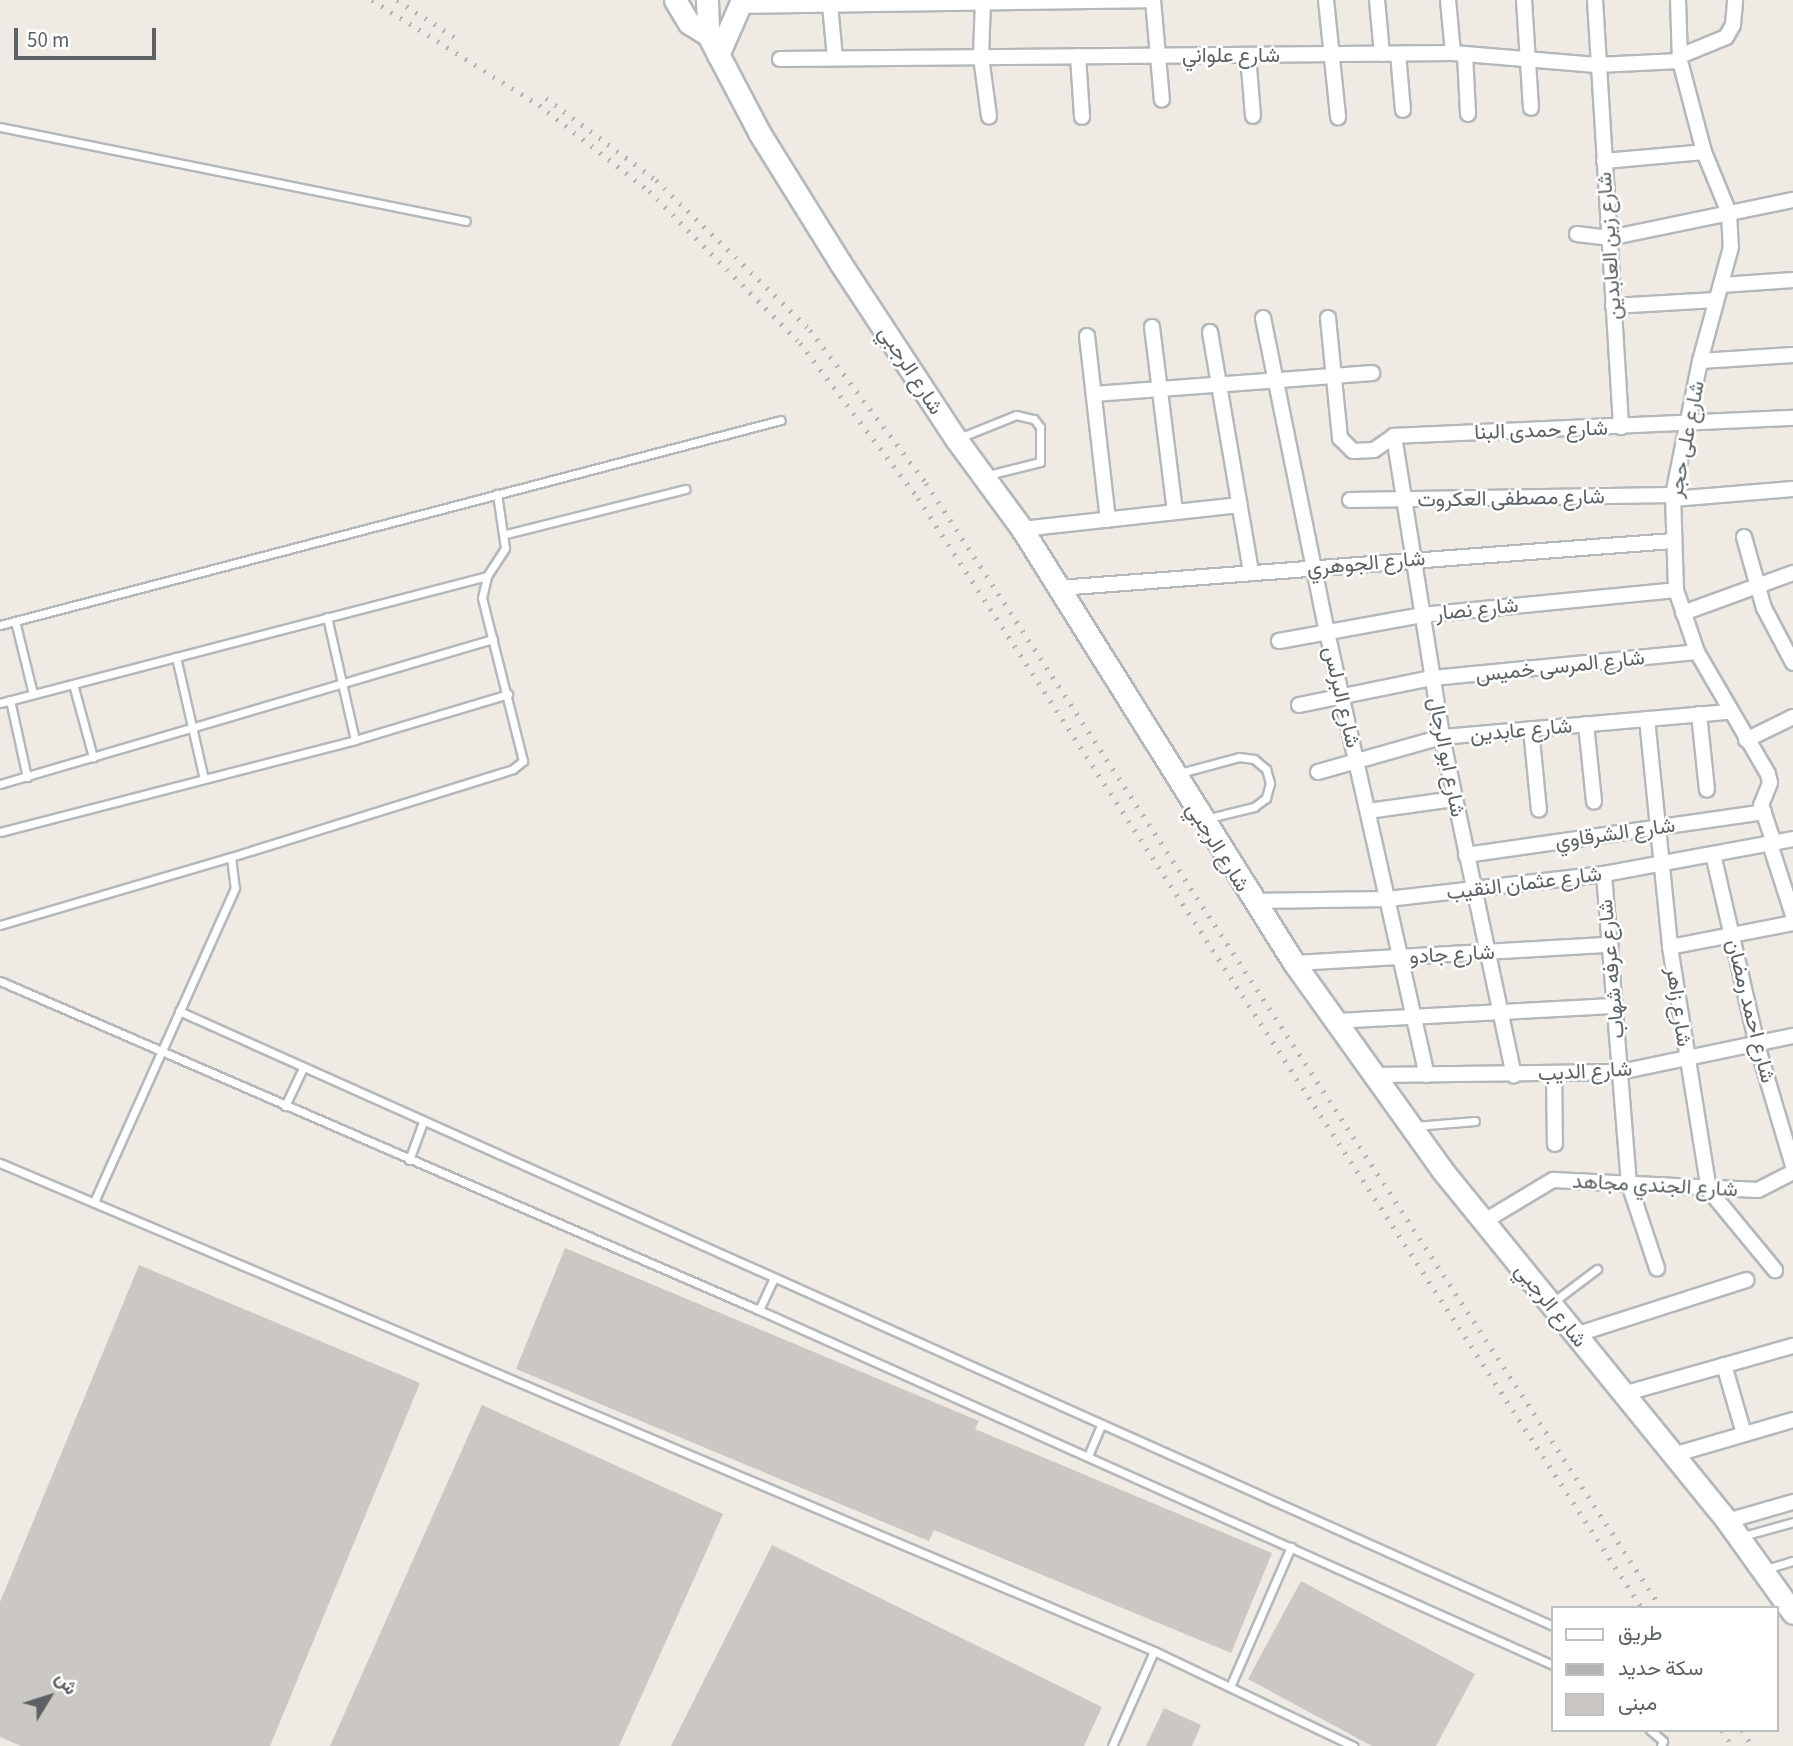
<!DOCTYPE html>
<meta charset="utf-8">
<style>
body{margin:0}
#map{position:relative;width:1793px;height:1746px;overflow:hidden;background:#efeae3;font-family:"Source Sans 3",Vazirmatn,sans-serif}
div>[style]{position:absolute}
.building>*{inset:0;background:#cbc7c3}
.roads{filter:drop-shadow(2px 0 #b4b8bb) drop-shadow(-2px 0 #b4b8bb) drop-shadow(0 2px #b4b8bb) drop-shadow(0 -2px #b4b8bb)}
.lane>*{height:7px;margin:-3.5px;padding:0 3.5px;transform-origin:3.5px;border-radius:3.5px;background:#fff}
.street>*{height:14px;margin:-7px;padding:0 7px;transform-origin:7px;border-radius:7px;background:#fff}
.secondary>*{height:21px;margin:-10.5px;padding:0 10.5px;transform-origin:10.5px;border-radius:10.5px;background:#fff}
.rail>*{height:5px;margin-top:-2.5px;transform-origin:0;background:repeating-linear-gradient(90deg,#b2b3b4 0 2px,transparent 0 11px)}
span{translate:-50% -50%;white-space:nowrap;text-align:center;line-height:1.15;-webkit-text-stroke:5px #fff;paint-order:stroke}
.street-label{font-size:21px;color:#5b6164}
.legend{position:absolute;left:1551px;top:1606px;width:228px;height:126px;box-sizing:border-box;background:#fff;border:2px solid #bdc0c1;margin:0;padding:9px 12px;list-style:none;font-size:21px;color:#5b6164}
.legend li{display:flex;align-items:center;gap:14px;height:35px}
.legend b{width:35px;border:2px solid #bdc0c1}
.north{position:absolute;left:14px;top:1662px;width:70px;height:70px;-webkit-text-stroke:5px #fff;paint-order:stroke;rotate:52deg;font-size:19px;font-weight:700;line-height:28px;text-align:center;color:#5b6164}
.north::after{content:'';display:block;margin:auto;width:24px;height:32px;background:#5b6164;clip-path:polygon(50% 0,100% 100%,50% 72%,0 100%)}
.scale{position:absolute;left:14px;top:28px;width:142px;height:32px;box-sizing:border-box;border:4px solid #5b6164;border-top:0;padding-left:9px;font-size:21px;line-height:24px;white-space:nowrap;color:#5b6164;-webkit-text-stroke:5px #fff;paint-order:stroke}
</style>
<div id="map">
<div class="building">
<div style="clip-path:polygon(565px 1248px,979px 1421px,975px 1429px,1272px 1553px,1231px 1653px,934px 1530px,929px 1541px,516px 1369px)"></div>
<div style="clip-path:polygon(139px 1265px,420px 1383px,270px 1746px,21px 1746px,0 1737px,0 1602px)"></div>
<div style="clip-path:polygon(482px 1405px,723px 1514px,619px 1746px,330px 1746px)"></div>
<div style="clip-path:polygon(772px 1545px,1102px 1707px,1084px 1746px,671px 1746px)"></div>
<div style="clip-path:polygon(1301px 1581px,1475px 1674px,1436px 1746px,1372px 1746px,1248px 1679px)"></div>
<div style="clip-path:polygon(1164px 1708px,1201px 1725px,1192px 1746px,1146px 1746px)"></div>
</div>
<div class="roads">
<div class="lane">
<div style="left:0;top:127px;width:475px;rotate:11.4deg"></div>
<div style="left:959px;top:438px;width:61px;rotate:-22deg"></div>
<div style="left:1016px;top:415px;width:18px;rotate:13deg"></div>
<div style="left:1034px;top:419px;width:10px;rotate:53deg"></div>
<div style="left:1040px;top:427px;width:35px;rotate:90deg"></div>
<div style="left:1040px;top:462px;width:54px;rotate:166deg"></div>
<div style="left:506px;top:534px;width:185px;rotate:-14.1deg"></div>
<div style="left:327px;top:617px;width:126px;rotate:77.2deg"></div>
<div style="left:15px;top:621px;width:75px;rotate:76.1deg"></div>
<div style="left:0;top:625px;width:807px;rotate:-14.71deg"></div>
<div style="left:176px;top:657px;width:125px;rotate:77.1deg"></div>
<div style="left:73px;top:684px;width:76px;rotate:74.7deg"></div>
<div style="left:10px;top:700px;width:79px;rotate:77.6deg"></div>
<div style="left:0;top:703px;width:503px;rotate:-14.62deg"></div>
<div style="left:1180px;top:773px;width:61px;rotate:-15.2deg"></div>
<div style="left:1239px;top:757px;width:15px;rotate:8deg"></div>
<div style="left:1254px;top:759px;width:16px;rotate:40deg"></div>
<div style="left:1266px;top:769px;width:15px;rotate:74deg"></div>
<div style="left:1270px;top:783px;width:16px;rotate:105deg"></div>
<div style="left:1266px;top:798px;width:15px;rotate:143deg"></div>
<div style="left:1254px;top:807px;width:50px;rotate:166.2deg"></div>
<div style="left:0;top:784px;width:514px;rotate:-16.39deg"></div>
<div style="left:0;top:832px;width:367px;rotate:-14.5deg"></div>
<div style="left:355px;top:740px;width:160px;rotate:-16.7deg"></div>
<div style="left:231px;top:857px;width:295px;rotate:-17.3deg"></div>
<div style="left:513px;top:769px;width:13px;rotate:-39deg"></div>
<div style="left:523px;top:761px;width:168px;rotate:-104.1deg"></div>
<div style="left:482px;top:598px;width:23px;rotate:-77deg"></div>
<div style="left:487px;top:576px;width:33px;rotate:-57deg"></div>
<div style="left:505px;top:548px;width:55px;rotate:-98.4deg"></div>
<div style="left:0;top:925px;width:241px;rotate:-16.4deg"></div>
<div style="left:231px;top:857px;width:31px;rotate:83deg"></div>
<div style="left:235px;top:888px;width:344px;rotate:114.2deg"></div>
<div style="left:0;top:981px;width:827px;rotate:23.44deg"></div>
<div style="left:759px;top:1310px;width:870px;rotate:24.09deg"></div>
<div style="left:179px;top:1011px;width:1505px;rotate:24.11deg"></div>
<div style="left:285px;top:1106px;width:42px;rotate:-64.7deg"></div>
<div style="left:1415px;top:1126px;width:60px;rotate:-4.8deg"></div>
<div style="left:409px;top:1160px;width:40px;rotate:-69.8deg"></div>
<div style="left:0;top:1163px;width:1253px;rotate:22.92deg"></div>
<div style="left:1154px;top:1651px;width:221px;rotate:25.5deg"></div>
<div style="left:1553px;top:1302px;width:55px;rotate:-36.9deg"></div>
<div style="left:759px;top:1310px;width:33px;rotate:-65deg"></div>
<div style="left:1088px;top:1456px;width:33px;rotate:-67deg"></div>
<div style="left:1743px;top:1536px;width:52px;rotate:-15.6deg"></div>
<div style="left:1766px;top:1569px;width:28px;rotate:-17deg"></div>
<div style="left:1230px;top:1687px;width:153px;rotate:-66.5deg"></div>
<div style="left:1650px;top:1730px;width:17px;rotate:40deg"></div>
<div style="left:1663px;top:1741px;width:5px;rotate:112deg"></div>
<div style="left:1112px;top:1746px;width:104px;rotate:-66.1deg"></div>
</div>
<div class="street">
<div style="left:983px;top:0;width:57px;rotate:92deg"></div>
<div style="left:981px;top:57px;width:60px;rotate:82.3deg"></div>
<div style="left:1153px;top:0;width:100px;rotate:84.9deg"></div>
<div style="left:1326px;top:0;width:118px;rotate:84.1deg"></div>
<div style="left:1377px;top:0;width:54px;rotate:84.7deg"></div>
<div style="left:1448px;top:0;width:53px;rotate:84.6deg"></div>
<div style="left:1524px;top:0;width:108px;rotate:86.3deg"></div>
<div style="left:1595px;top:0;width:428px;rotate:86.5deg"></div>
<div style="left:1678px;top:0;width:61px;rotate:88.1deg"></div>
<div style="left:1680px;top:61px;width:94px;rotate:75.2deg"></div>
<div style="left:1704px;top:152px;width:66px;rotate:67.7deg"></div>
<div style="left:1729px;top:213px;width:34px;rotate:87deg"></div>
<div style="left:1731px;top:247px;width:118px;rotate:105.2deg"></div>
<div style="left:1700px;top:361px;width:137px;rotate:101.4deg"></div>
<div style="left:1673px;top:495px;width:95px;rotate:88.2deg"></div>
<div style="left:1676px;top:590px;width:65px;rotate:71.3deg"></div>
<div style="left:1697px;top:652px;width:141px;rotate:59.8deg"></div>
<div style="left:1768px;top:774px;width:9px;rotate:77deg"></div>
<div style="left:1770px;top:783px;width:24px;rotate:112deg"></div>
<div style="left:1761px;top:805px;width:40px;rotate:71.1deg"></div>
<div style="left:830px;top:5px;width:53px;rotate:84.6deg"></div>
<div style="left:739px;top:6px;width:414px;rotate:-0.8deg"></div>
<div style="left:1398px;top:54px;width:56px;rotate:84.9deg"></div>
<div style="left:1465px;top:54px;width:60px;rotate:87.1deg"></div>
<div style="left:1248px;top:55px;width:61px;rotate:85.3deg"></div>
<div style="left:1078px;top:56px;width:61px;rotate:86.2deg"></div>
<div style="left:1680px;top:56px;width:50px;rotate:-22.4deg"></div>
<div style="left:1726px;top:37px;width:14px;rotate:-60deg"></div>
<div style="left:1733px;top:25px;width:25px;rotate:-85deg"></div>
<div style="left:780px;top:59px;width:673px;rotate:-0.51deg"></div>
<div style="left:1453px;top:53px;width:144px;rotate:4.8deg"></div>
<div style="left:1597px;top:65px;width:83px;rotate:-2.8deg"></div>
<div style="left:1604px;top:161px;width:100px;rotate:-5.1deg"></div>
<div style="left:1577px;top:234px;width:32px;rotate:7deg"></div>
<div style="left:1609px;top:238px;width:188px;rotate:-11.7deg"></div>
<div style="left:1721px;top:285px;width:72px;rotate:-4deg"></div>
<div style="left:1613px;top:306px;width:103px;rotate:-3.3deg"></div>
<div style="left:1263px;top:318px;width:320px;rotate:78.5deg"></div>
<div style="left:1327px;top:632px;width:454px;rotate:77.3deg"></div>
<div style="left:1328px;top:318px;width:121px;rotate:84.3deg"></div>
<div style="left:1340px;top:438px;width:18px;rotate:45deg"></div>
<div style="left:1353px;top:451px;width:21px;rotate:-3deg"></div>
<div style="left:1374px;top:450px;width:24px;rotate:-35deg"></div>
<div style="left:1152px;top:327px;width:186px;rotate:82.9deg"></div>
<div style="left:1210px;top:332px;width:243px;rotate:80.3deg"></div>
<div style="left:1087px;top:336px;width:185px;rotate:83.5deg"></div>
<div style="left:1700px;top:361px;width:93px;rotate:-3.7deg"></div>
<div style="left:1094px;top:394px;width:279px;rotate:-4.3deg"></div>
<div style="left:1394px;top:436px;width:305px;rotate:80.9deg"></div>
<div style="left:1442px;top:737px;width:346px;rotate:78deg"></div>
<div style="left:1394px;top:436px;width:399px;rotate:-2.6deg"></div>
<div style="left:1673px;top:499px;width:120px;rotate:-4.8deg"></div>
<div style="left:1350px;top:500px;width:323px;rotate:-0.9deg"></div>
<div style="left:1022px;top:529px;width:219px;rotate:-6.3deg"></div>
<div style="left:1744px;top:537px;width:74px;rotate:74.3deg"></div>
<div style="left:1764px;top:608px;width:62px;rotate:62.2deg"></div>
<div style="left:1059px;top:588px;width:616px;rotate:-4.38deg"></div>
<div style="left:1683px;top:613px;width:117px;rotate:-20deg"></div>
<div style="left:1279px;top:641px;width:145px;rotate:-10.3deg"></div>
<div style="left:1422px;top:615px;width:255px;rotate:-5.6deg"></div>
<div style="left:1299px;top:705px;width:136px;rotate:-11.5deg"></div>
<div style="left:1432px;top:678px;width:266px;rotate:-5.6deg"></div>
<div style="left:1699px;top:714px;width:76px;rotate:84deg"></div>
<div style="left:1647px;top:719px;width:229px;rotate:84.2deg"></div>
<div style="left:1670px;top:947px;width:246px;rotate:80.9deg"></div>
<div style="left:1709px;top:1190px;width:104px;rotate:50.5deg"></div>
<div style="left:1586px;top:724px;width:78px;rotate:84.1deg"></div>
<div style="left:1531px;top:729px;width:81px;rotate:84.4deg"></div>
<div style="left:1746px;top:740px;width:52px;rotate:-26.1deg"></div>
<div style="left:1318px;top:772px;width:129px;rotate:-15.8deg"></div>
<div style="left:1442px;top:737px;width:287px;rotate:-5deg"></div>
<div style="left:1368px;top:811px;width:88px;rotate:-7.9deg"></div>
<div style="left:1770px;top:844px;width:75px;rotate:72.1deg"></div>
<div style="left:1713px;top:854px;width:196px;rotate:77deg"></div>
<div style="left:1757px;top:1045px;width:126px;rotate:73.4deg"></div>
<div style="left:1466px;top:855px;width:301px;rotate:-8.2deg"></div>
<div style="left:1604px;top:874px;width:311px;rotate:85.4deg"></div>
<div style="left:1629px;top:1184px;width:89px;rotate:71.6deg"></div>
<div style="left:1252px;top:901px;width:136px;rotate:-0.8deg"></div>
<div style="left:1388px;top:899px;width:87px;rotate:-6.6deg"></div>
<div style="left:1474px;top:889px;width:131px;rotate:-6.6deg"></div>
<div style="left:1604px;top:874px;width:192px;rotate:-10.5deg"></div>
<div style="left:1670px;top:947px;width:125px;rotate:-11deg"></div>
<div style="left:1294px;top:963px;width:317px;rotate:-3.3deg"></div>
<div style="left:1336px;top:1021px;width:279px;rotate:-3.1deg"></div>
<div style="left:1374px;top:1075px;width:246px;rotate:-0.7deg"></div>
<div style="left:1620px;top:1072px;width:177px;rotate:-11.8deg"></div>
<div style="left:1554px;top:1075px;width:69px;rotate:89.2deg"></div>
<div style="left:1483px;top:1222px;width:82px;rotate:-31deg"></div>
<div style="left:1553px;top:1180px;width:205px;rotate:2.8deg"></div>
<div style="left:1758px;top:1190px;width:39px;rotate:-27deg"></div>
<div style="left:1575px;top:1335px;width:180px;rotate:-17.8deg"></div>
<div style="left:1724px;top:1365px;width:72px;rotate:73.8deg"></div>
<div style="left:1623px;top:1394px;width:177px;rotate:-15.8deg"></div>
<div style="left:1673px;top:1455px;width:125px;rotate:-16.3deg"></div>
<div style="left:1727px;top:1521px;width:69px;rotate:-16.1deg"></div>
</div>
<div class="secondary">
<div style="left:675px;top:0;width:27px;rotate:59deg"></div>
<div style="left:689px;top:23px;width:22px;rotate:32deg"></div>
<div style="left:708px;top:35px;width:112px;rotate:62.3deg"></div>
<div style="left:760px;top:134px;width:153px;rotate:58.1deg"></div>
<div style="left:841px;top:264px;width:209px;rotate:56.7deg"></div>
<div style="left:956px;top:439px;width:112px;rotate:53.7deg"></div>
<div style="left:1022px;top:529px;width:512px;rotate:57.92deg"></div>
<div style="left:1294px;top:963px;width:254px;rotate:54.4deg"></div>
<div style="left:1442px;top:1170px;width:452px;rotate:50.9deg"></div>
<div style="left:1727px;top:1521px;width:113px;rotate:54.3deg"></div>
<div style="left:707px;top:0;width:35px;rotate:88deg"></div>
<div style="left:718px;top:55px;width:60px;rotate:-66.4deg"></div>
</div>
</div>
<div class="rail">
<div style="left:372px;top:0;width:197px;rotate:32.2deg"></div>
<div style="left:539px;top:105px;width:140px;rotate:38deg"></div>
<div style="left:649px;top:191px;width:214px;rotate:45.2deg"></div>
<div style="left:800px;top:343px;width:195px;rotate:52.7deg"></div>
<div style="left:918px;top:498px;width:1325px;rotate:56.89deg"></div>
<div style="left:397px;top:0;width:70px;rotate:32.8deg"></div>
<div style="left:546px;top:98px;width:137px;rotate:36.7deg"></div>
<div style="left:656px;top:180px;width:215px;rotate:44.2deg"></div>
<div style="left:810px;top:330px;width:192px;rotate:52.8deg"></div>
<div style="left:926px;top:483px;width:1344px;rotate:56.84deg"></div>
<div style="left:1722px;top:1730px;width:19px;rotate:58deg"></div>
<div style="left:1742px;top:1730px;width:19px;rotate:58deg"></div>
</div>
<div class="street-label">
<span style="left:1231px;top:55px">شارع علواني</span>
<span style="left:1609px;top:246px;rotate:-94deg">شارع زين العابدين</span>
<span style="left:911px;top:370px;rotate:57deg">شارع الرجبي</span>
<span style="left:1541px;top:430px;rotate:-2deg">شارع حمدى البنا</span>
<span style="left:1686px;top:439px;rotate:-79deg">شارع على حجر</span>
<span style="left:1511px;top:498px;rotate:-1deg">شارع مصطفى العكروت</span>
<span style="left:1366px;top:563px;rotate:-5deg">شارع الجوهري</span>
<span style="left:1477px;top:609px;rotate:-6deg">شارع نصار</span>
<span style="left:1560px;top:666px;rotate:-6deg">شارع المرسى خميس</span>
<span style="left:1342px;top:697px;rotate:77deg">شارع البرلس</span>
<span style="left:1521px;top:730px;rotate:-5deg">شارع عابدين</span>
<span style="left:1447px;top:757px;rotate:79deg">شارع ابو الرجال</span>
<span style="left:1615px;top:833px;rotate:-8deg">شارع الشرقاوي</span>
<span style="left:1218px;top:847px;rotate:58deg">شارع الرجبي</span>
<span style="left:1524px;top:883px;rotate:-7deg">شارع عثمان النقيب</span>
<span style="left:1452px;top:954px;rotate:-3deg">شارع جادو</span>
<span style="left:1611px;top:969px;rotate:-95deg">شارع عرفه شهاب</span>
<span style="left:1679px;top:1007px;rotate:82deg">شارع زاهر</span>
<span style="left:1751px;top:1011px;rotate:76deg">شارع احمد رمضان</span>
<span style="left:1585px;top:1071px;rotate:-3deg">شارع الديب</span>
<span style="left:1655px;top:1185px;rotate:3deg">شارع الجندي مجاهد</span>
<span style="left:1551px;top:1305px;rotate:51deg">شارع الرجبي</span>
</div>
<ul class="legend">
<li><b style="height:9px;background:#fff"></b>طريق</li>
<li><b style="height:9px;background:#b2b3b4"></b>سكة حديد</li>
<li><b style="height:19px;background:#cbc7c3"></b>مبنى</li>
</ul>
<div class="north">ش</div>
<div class="scale">50 m</div>
</div>
